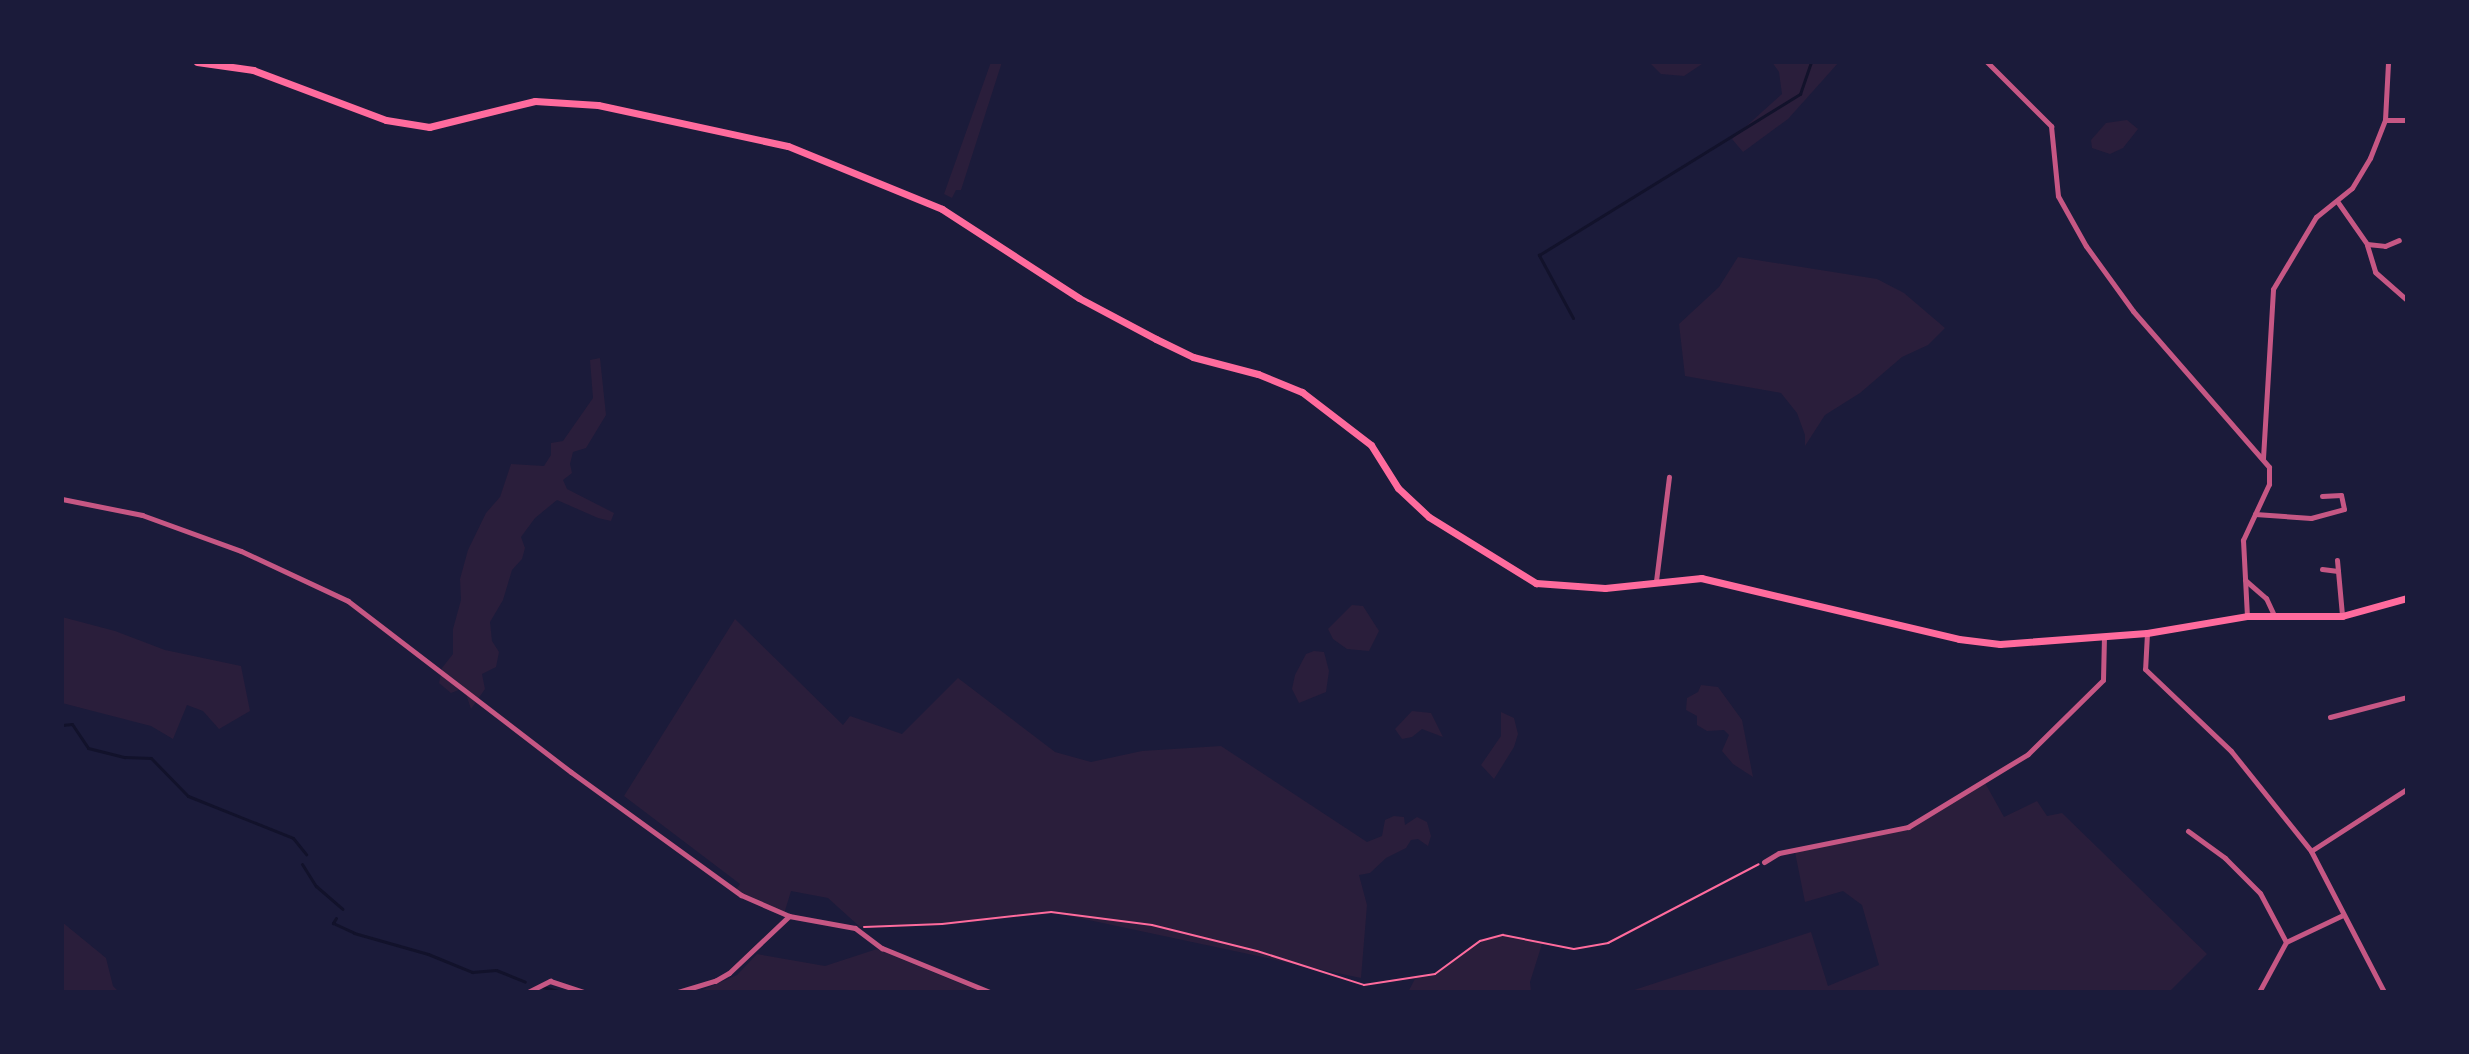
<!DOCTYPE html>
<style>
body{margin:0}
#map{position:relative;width:2469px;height:1054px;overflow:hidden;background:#1b1b3a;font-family:"Alegreya Sans",sans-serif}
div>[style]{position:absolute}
.green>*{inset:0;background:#2a1e3b}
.stream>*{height:3px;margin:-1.5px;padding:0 1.5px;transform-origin:1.5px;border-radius:1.5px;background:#12122b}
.path>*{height:2px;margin:-1px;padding:0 1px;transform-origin:1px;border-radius:1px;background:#ff6b9d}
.minor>*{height:5px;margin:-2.5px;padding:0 2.5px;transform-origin:2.5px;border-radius:2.5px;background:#c65784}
.secondary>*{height:7px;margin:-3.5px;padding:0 3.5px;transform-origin:3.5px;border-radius:3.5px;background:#ff6b9d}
span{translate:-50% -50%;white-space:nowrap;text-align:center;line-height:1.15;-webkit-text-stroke:6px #1b1b3a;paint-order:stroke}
.frame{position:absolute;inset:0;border:64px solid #1b1b3a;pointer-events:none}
</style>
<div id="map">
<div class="green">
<div style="clip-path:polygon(991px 62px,1002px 62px,961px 190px,956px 190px,952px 198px,944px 194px)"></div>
<div style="clip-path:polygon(1649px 62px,1705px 62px,1684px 76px,1661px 74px)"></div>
<div style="clip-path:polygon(1772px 62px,1839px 62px,1788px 119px,1743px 152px,1732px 139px,1782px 94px,1779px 72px)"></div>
<div style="clip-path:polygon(2127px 120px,2138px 129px,2123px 148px,2110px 154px,2092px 148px,2091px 140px,2106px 123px)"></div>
<div style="clip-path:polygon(1738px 257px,1877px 279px,1904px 293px,1945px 328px,1928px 345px,1902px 357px,1860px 393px,1825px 415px,1805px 446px,1805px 435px,1797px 413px,1781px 393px,1685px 376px,1679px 324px,1719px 287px)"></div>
<div style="clip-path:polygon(600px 358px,606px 415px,586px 448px,573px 452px,570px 464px,572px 473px,563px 480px,567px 489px,614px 513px,611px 521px,598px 518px,557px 500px,535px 518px,521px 537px,525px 548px,522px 559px,512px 570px,503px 600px,490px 622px,492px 641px,499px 652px,496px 667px,482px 674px,485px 689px,471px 709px,464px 688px,451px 693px,439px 683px,442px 668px,453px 654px,453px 629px,461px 600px,460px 579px,468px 550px,486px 513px,500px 497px,511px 464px,544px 466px,551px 455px,551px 443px,563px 441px,593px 398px,590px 360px)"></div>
<div style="clip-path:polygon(1352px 605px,1363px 606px,1379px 631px,1369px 651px,1347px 649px,1333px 639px,1328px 629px)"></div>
<div style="clip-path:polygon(62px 617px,115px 631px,165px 650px,241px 666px,250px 711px,219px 729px,203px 711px,187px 705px,173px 739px,151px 726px,62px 703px)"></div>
<div style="clip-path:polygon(735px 619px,843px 725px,850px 716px,902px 734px,958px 678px,1055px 752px,1091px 762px,1142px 751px,1221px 746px,1367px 842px,1382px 836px,1385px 820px,1394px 816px,1404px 817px,1405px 825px,1417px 817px,1427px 822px,1431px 836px,1428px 846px,1418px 839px,1411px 840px,1406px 848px,1386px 858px,1370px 873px,1359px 875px,1367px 905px,1361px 978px,1051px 912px,942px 924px,860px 927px,828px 898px,791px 891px,784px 914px,735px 891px,740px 884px,624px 796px)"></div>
<div style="clip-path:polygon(1314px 651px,1324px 652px,1329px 671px,1326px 692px,1299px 703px,1292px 689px,1295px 675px,1306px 654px)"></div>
<div style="clip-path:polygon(1701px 685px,1718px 687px,1742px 720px,1753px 777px,1733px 764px,1722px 751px,1729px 735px,1724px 730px,1707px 731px,1697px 725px,1697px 716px,1686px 710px,1687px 698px,1698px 692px)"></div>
<div style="clip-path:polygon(1412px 711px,1431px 713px,1443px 737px,1422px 729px,1412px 737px,1402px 739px,1395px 729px)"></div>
<div style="clip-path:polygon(1501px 712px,1514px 718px,1518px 734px,1514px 747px,1494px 779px,1481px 765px,1501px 736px)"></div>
<div style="clip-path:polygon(1984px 781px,2004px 817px,2037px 801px,2047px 816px,2062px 813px,2207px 954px,2169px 992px,1628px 992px,1811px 932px,1828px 986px,1879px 965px,1862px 905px,1843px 891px,1805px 902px,1795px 852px,1908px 827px)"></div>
<div style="clip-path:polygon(62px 922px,106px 958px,113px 986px,119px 992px,62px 992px)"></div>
<div style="clip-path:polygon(1503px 935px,1542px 944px,1530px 982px,1531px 992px,1408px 992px,1416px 977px,1435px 974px,1483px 941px)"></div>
<div style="clip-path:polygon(877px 949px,981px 992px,698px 992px,737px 975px,757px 954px,825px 966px)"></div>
</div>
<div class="stream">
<div style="left:1573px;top:318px;width:72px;rotate:-118.4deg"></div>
<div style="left:1539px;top:255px;width:307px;rotate:-31.7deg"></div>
<div style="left:1800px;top:94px;width:34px;rotate:-71deg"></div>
<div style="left:62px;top:725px;width:10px;rotate:-6deg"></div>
<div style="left:72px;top:724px;width:29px;rotate:56deg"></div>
<div style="left:88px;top:748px;width:38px;rotate:14deg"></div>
<div style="left:125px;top:757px;width:26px;rotate:2deg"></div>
<div style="left:151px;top:758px;width:53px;rotate:45.8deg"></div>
<div style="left:188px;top:796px;width:113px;rotate:21.8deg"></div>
<div style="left:293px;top:838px;width:21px;rotate:51deg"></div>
<div style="left:302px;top:864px;width:26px;rotate:58deg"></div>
<div style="left:316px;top:886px;width:35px;rotate:41deg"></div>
<div style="left:336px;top:918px;width:6px;rotate:121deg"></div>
<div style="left:333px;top:923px;width:23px;rotate:25deg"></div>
<div style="left:354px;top:933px;width:77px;rotate:15.8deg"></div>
<div style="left:428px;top:954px;width:48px;rotate:22.2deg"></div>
<div style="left:472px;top:972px;width:24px;rotate:-5deg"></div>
<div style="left:496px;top:970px;width:31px;rotate:22deg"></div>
<div style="left:543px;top:987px;width:20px;rotate:15deg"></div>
</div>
<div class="path">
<div style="left:864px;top:927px;width:78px;rotate:-2.2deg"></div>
<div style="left:942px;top:924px;width:110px;rotate:-6.3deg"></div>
<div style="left:1051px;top:912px;width:102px;rotate:7.3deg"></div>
<div style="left:1152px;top:925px;width:108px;rotate:13.9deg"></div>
<div style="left:1257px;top:951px;width:112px;rotate:17.6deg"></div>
<div style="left:1364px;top:985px;width:72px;rotate:-8.8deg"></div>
<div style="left:1435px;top:974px;width:56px;rotate:-36.3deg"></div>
<div style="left:1480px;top:941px;width:24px;rotate:-15deg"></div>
<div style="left:1503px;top:935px;width:72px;rotate:11.2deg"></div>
<div style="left:1574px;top:949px;width:35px;rotate:-10deg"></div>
<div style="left:1608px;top:943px;width:170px;rotate:-27.6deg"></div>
</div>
<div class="minor">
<div style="left:1987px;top:62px;width:91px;rotate:45deg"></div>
<div style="left:2051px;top:126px;width:70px;rotate:84.3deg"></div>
<div style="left:2058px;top:196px;width:57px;rotate:60.8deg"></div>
<div style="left:2086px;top:246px;width:80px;rotate:54.1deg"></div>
<div style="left:2133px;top:311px;width:207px;rotate:48.9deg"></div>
<div style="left:2269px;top:467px;width:17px;rotate:90deg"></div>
<div style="left:2269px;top:484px;width:62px;rotate:114.9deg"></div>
<div style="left:2243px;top:540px;width:76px;rotate:87deg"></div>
<div style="left:2385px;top:120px;width:22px"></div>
<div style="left:2337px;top:201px;width:52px;rotate:55.1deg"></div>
<div style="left:2367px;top:244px;width:18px;rotate:6deg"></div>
<div style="left:2385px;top:246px;width:15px;rotate:-23deg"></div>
<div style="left:2367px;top:245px;width:28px;rotate:73deg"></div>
<div style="left:2375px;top:272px;width:43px;rotate:41.2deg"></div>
<div style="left:2263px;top:458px;width:169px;rotate:-86.6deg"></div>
<div style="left:2273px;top:289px;width:84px;rotate:-59.2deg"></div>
<div style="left:2316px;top:217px;width:46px;rotate:-38.9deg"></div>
<div style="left:2352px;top:188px;width:35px;rotate:-59deg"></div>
<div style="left:2370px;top:158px;width:41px;rotate:-68.5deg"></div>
<div style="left:2385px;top:120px;width:58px;rotate:-87deg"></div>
<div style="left:62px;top:499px;width:82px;rotate:11.3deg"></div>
<div style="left:142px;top:515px;width:105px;rotate:20deg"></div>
<div style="left:241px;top:551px;width:118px;rotate:25deg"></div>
<div style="left:348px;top:601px;width:281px;rotate:37.5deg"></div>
<div style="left:571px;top:772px;width:210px;rotate:35.9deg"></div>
<div style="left:741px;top:895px;width:52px;rotate:23.6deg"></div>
<div style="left:789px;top:916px;width:67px;rotate:10.3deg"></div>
<div style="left:855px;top:928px;width:34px;rotate:37deg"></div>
<div style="left:882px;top:948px;width:117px;rotate:22.2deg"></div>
<div style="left:2255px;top:514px;width:56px;rotate:4.1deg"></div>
<div style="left:2311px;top:518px;width:34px;rotate:-15deg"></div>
<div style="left:2344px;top:509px;width:14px;rotate:-102deg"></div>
<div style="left:2341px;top:495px;width:19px;rotate:177deg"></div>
<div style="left:2337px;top:560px;width:55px;rotate:84.8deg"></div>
<div style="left:2322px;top:569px;width:16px;rotate:7deg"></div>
<div style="left:2245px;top:580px;width:28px;rotate:41deg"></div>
<div style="left:2266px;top:598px;width:19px;rotate:65deg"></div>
<div style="left:1656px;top:581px;width:105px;rotate:-82.9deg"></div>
<div style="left:2147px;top:633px;width:36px;rotate:93deg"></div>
<div style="left:2145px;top:669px;width:119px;rotate:43.6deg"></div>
<div style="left:2231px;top:751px;width:128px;rotate:51.3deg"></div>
<div style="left:2311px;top:851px;width:159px;rotate:62.6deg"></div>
<div style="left:2330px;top:717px;width:80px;rotate:-14.6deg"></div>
<div style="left:2188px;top:831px;width:46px;rotate:36.1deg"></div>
<div style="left:2225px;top:858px;width:49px;rotate:45deg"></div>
<div style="left:2260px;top:893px;width:55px;rotate:62deg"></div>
<div style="left:2311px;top:851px;width:114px;rotate:-32.9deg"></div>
<div style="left:1764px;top:862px;width:17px;rotate:-31deg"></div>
<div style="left:1779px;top:853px;width:132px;rotate:-11.4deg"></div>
<div style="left:1908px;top:827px;width:140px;rotate:-31.3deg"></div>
<div style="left:2028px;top:754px;width:105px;rotate:-44.6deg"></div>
<div style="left:2103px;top:680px;width:43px;rotate:-88.7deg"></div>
<div style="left:528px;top:992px;width:25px;rotate:-27deg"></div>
<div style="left:550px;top:981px;width:35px;rotate:18deg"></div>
<div style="left:678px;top:992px;width:39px;rotate:-17deg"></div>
<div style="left:715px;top:981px;width:16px;rotate:-30deg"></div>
<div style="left:729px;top:973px;width:83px;rotate:-43.5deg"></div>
<div style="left:2259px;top:992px;width:57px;rotate:-61.6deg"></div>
<div style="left:2286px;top:942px;width:63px;rotate:-25.3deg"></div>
</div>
<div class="secondary">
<div style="left:197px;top:62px;width:57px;rotate:8.1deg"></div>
<div style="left:253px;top:70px;width:142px;rotate:20.6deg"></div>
<div style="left:386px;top:120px;width:44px;rotate:9.2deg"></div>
<div style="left:429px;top:127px;width:109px;rotate:-13.8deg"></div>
<div style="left:535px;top:101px;width:63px;rotate:3.6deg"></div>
<div style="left:598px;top:105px;width:194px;rotate:12.2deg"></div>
<div style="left:788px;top:146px;width:166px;rotate:22.2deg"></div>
<div style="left:942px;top:209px;width:163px;rotate:33deg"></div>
<div style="left:1079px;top:298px;width:87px;rotate:28deg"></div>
<div style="left:1156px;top:339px;width:41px;rotate:25.9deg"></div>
<div style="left:1193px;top:357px;width:67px;rotate:14.7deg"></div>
<div style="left:1258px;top:374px;width:48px;rotate:22.2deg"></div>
<div style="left:1302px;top:392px;width:87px;rotate:37.5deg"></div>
<div style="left:1371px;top:445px;width:51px;rotate:57.9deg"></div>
<div style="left:1398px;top:488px;width:42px;rotate:43.1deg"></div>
<div style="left:1429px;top:517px;width:126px;rotate:31.7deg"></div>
<div style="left:1536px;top:583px;width:69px;rotate:4.1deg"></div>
<div style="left:1605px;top:588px;width:97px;rotate:-5.9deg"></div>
<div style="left:1701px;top:578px;width:265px;rotate:13.3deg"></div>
<div style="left:1959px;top:639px;width:41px;rotate:7deg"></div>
<div style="left:2000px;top:644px;width:147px;rotate:-4.3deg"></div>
<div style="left:2147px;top:633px;width:101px;rotate:-9.6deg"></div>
<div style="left:2247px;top:616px;width:95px"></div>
<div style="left:2342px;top:616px;width:67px;rotate:-15.5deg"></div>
</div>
<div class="frame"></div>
</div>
